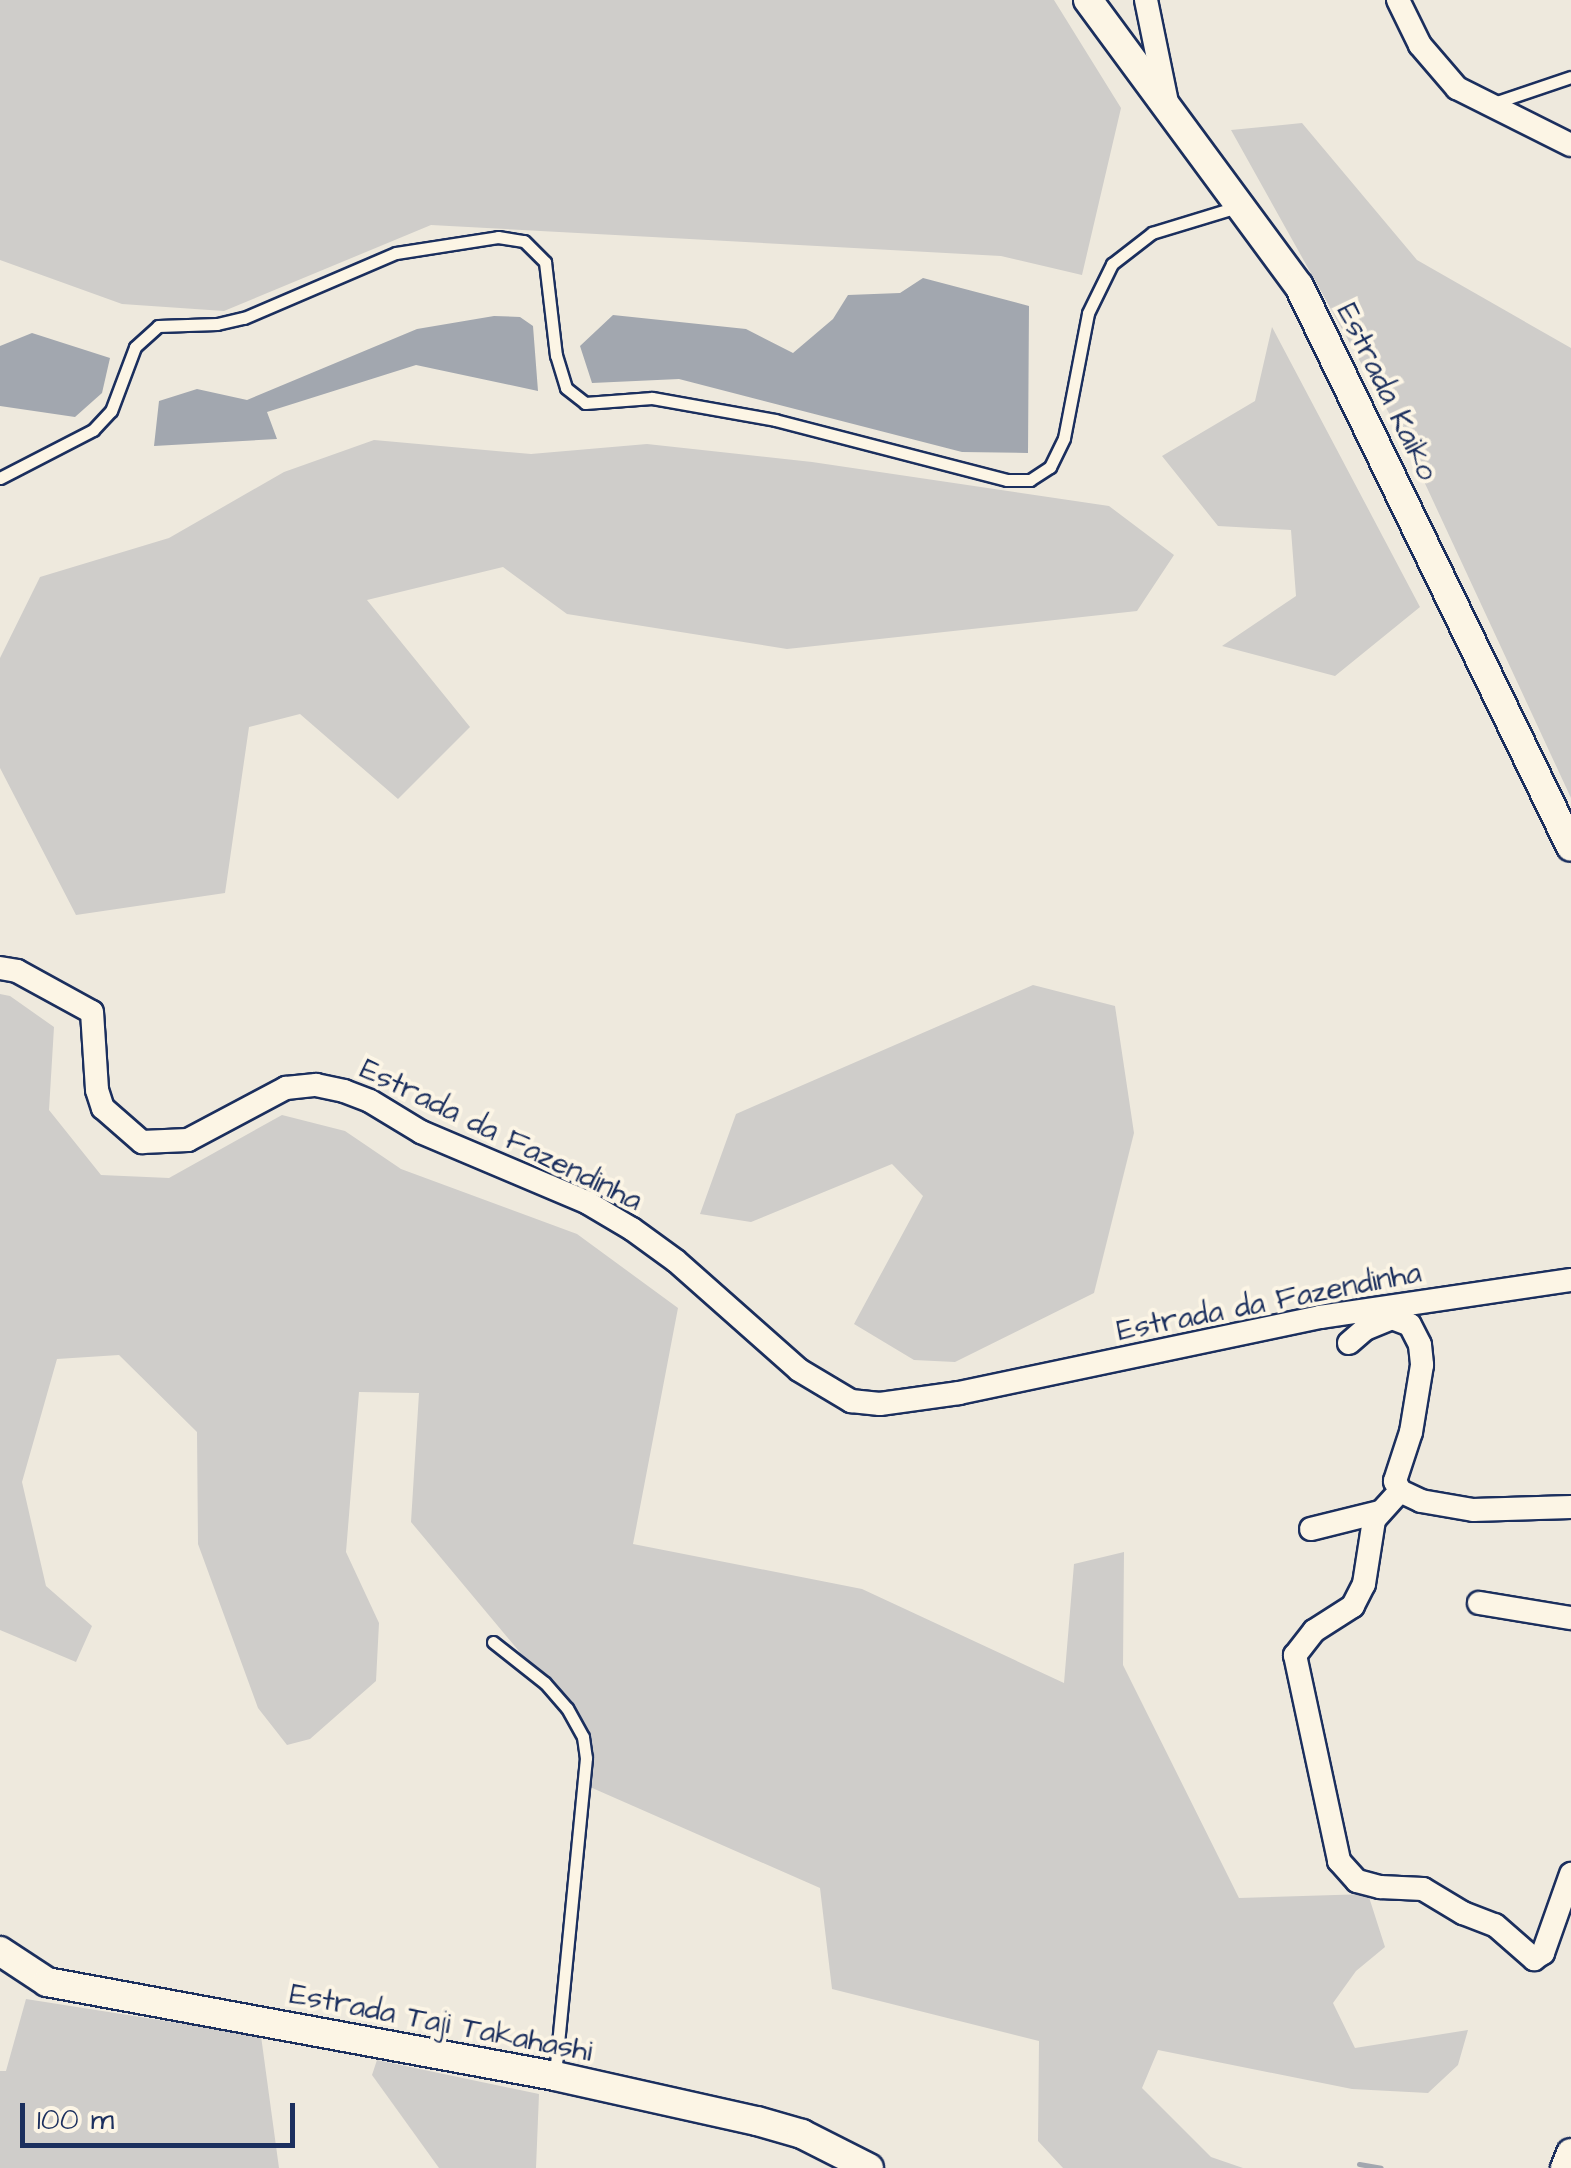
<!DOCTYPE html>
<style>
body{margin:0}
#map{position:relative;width:1571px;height:2168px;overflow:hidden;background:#eee9dd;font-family:"Architects Daughter",sans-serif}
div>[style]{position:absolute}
.green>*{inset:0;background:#cfcdca}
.water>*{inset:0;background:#a2a7af}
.stream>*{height:5px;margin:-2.5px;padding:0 2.5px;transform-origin:2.5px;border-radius:2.5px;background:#a2a7af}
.roads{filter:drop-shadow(2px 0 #1b2f5e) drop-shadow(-2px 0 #1b2f5e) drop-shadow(0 2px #1b2f5e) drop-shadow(0 -2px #1b2f5e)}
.service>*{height:11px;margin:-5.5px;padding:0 5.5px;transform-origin:5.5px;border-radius:5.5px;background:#fcf5e5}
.minor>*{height:22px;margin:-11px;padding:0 11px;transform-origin:11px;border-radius:11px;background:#fcf5e5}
.tertiary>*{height:28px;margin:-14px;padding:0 14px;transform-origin:14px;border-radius:14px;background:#fcf5e5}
span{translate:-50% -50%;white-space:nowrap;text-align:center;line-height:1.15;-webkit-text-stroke:8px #fcf5e5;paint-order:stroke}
.street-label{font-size:30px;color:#1b2f5e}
.scale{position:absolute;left:20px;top:2103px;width:275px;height:45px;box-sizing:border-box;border:5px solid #1b2f5e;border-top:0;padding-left:12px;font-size:30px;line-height:35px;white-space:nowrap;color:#1b2f5e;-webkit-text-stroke:8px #fcf5e5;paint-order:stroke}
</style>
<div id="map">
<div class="green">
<div style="clip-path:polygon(0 0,1054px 0,1121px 108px,1082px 275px,1001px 256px,431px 225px,224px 311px,122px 304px,0 260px)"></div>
<div style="clip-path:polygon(1302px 123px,1417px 260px,1571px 348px,1571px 798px,1409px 449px,1231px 130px)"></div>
<div style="clip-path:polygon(1272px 327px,1420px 607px,1335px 676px,1222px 646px,1296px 596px,1291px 530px,1218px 526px,1162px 456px,1255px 401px)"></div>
<div style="clip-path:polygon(374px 440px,531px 454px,647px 444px,812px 462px,1109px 506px,1174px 555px,1137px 611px,787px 649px,567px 614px,503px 567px,367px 600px,470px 727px,398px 799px,300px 714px,249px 727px,225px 893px,76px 915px,0 768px,0 658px,40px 577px,169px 538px,284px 472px)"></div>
<div style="clip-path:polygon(1033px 985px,1115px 1006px,1134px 1133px,1094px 1293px,955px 1362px,914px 1360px,854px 1324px,923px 1196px,892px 1164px,751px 1222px,700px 1214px,736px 1114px)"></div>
<div style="clip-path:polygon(0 994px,10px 996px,54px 1027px,49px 1110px,101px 1175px,169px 1178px,282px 1115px,345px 1131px,401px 1169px,577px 1234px,678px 1308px,633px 1544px,862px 1589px,1064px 1683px,1074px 1564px,1124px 1552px,1123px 1665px,1239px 1898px,1368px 1894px,1385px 1947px,1356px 1971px,1333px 2003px,1355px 2048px,1468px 2030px,1458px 2065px,1428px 2093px,1352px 2089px,1158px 2050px,1142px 2088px,1211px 2157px,1243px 2168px,1063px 2168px,1038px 2141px,1039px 2041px,832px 1989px,820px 1888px,590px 1787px,574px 1717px,411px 1522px,419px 1393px,359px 1392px,346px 1552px,379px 1623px,376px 1681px,310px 1739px,287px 1745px,258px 1708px,198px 1544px,197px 1432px,119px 1355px,57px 1359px,22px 1482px,46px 1586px,92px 1626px,76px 1662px,0 1630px)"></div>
<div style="clip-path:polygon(26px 1999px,261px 2036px,279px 2168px,0 2168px,0 2071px,6px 2071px)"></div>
<div style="clip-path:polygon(377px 2060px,539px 2094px,536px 2168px,439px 2168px,372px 2075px)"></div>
</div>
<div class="water">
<div style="clip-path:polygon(923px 278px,1029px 306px,1028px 453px,962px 452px,679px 379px,592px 383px,580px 346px,613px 315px,746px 329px,793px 353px,833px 319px,848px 295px,900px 293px)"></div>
<div style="clip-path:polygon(494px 316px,520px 317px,533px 326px,538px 391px,416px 365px,267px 412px,277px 439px,154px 446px,159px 401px,197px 389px,247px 400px,417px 329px)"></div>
<div style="clip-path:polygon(32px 333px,110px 358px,102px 393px,75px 417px,0 406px,0 346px)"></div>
</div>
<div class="stream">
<div style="left:1359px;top:2164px;width:22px;rotate:10deg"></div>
</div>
<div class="roads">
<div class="service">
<div style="left:1494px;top:103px;width:81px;rotate:-18.7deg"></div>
<div style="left:0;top:478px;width:105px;rotate:-27.3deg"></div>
<div style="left:93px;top:430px;width:26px;rotate:-47deg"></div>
<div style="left:111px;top:411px;width:68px;rotate:-69.4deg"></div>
<div style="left:135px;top:347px;width:31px;rotate:-42deg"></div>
<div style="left:158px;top:326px;width:59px;rotate:-1.9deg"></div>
<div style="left:217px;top:324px;width:28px;rotate:-13deg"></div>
<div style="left:244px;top:318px;width:165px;rotate:-23.2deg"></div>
<div style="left:396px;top:253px;width:103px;rotate:-8.9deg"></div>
<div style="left:498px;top:237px;width:26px;rotate:9deg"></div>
<div style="left:524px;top:241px;width:30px;rotate:45deg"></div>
<div style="left:545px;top:262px;width:94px;rotate:83.3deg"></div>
<div style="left:556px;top:355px;width:34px;rotate:73deg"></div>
<div style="left:566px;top:388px;width:24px;rotate:38deg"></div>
<div style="left:585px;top:403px;width:67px;rotate:-4.3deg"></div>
<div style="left:652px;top:398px;width:125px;rotate:10.1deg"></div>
<div style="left:775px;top:420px;width:240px;rotate:14.5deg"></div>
<div style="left:1007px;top:480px;width:23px"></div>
<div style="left:1030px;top:480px;width:24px;rotate:-33deg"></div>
<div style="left:1050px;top:467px;width:32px;rotate:-64deg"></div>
<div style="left:1064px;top:438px;width:127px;rotate:-79.1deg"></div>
<div style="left:1088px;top:313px;width:55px;rotate:-63.9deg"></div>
<div style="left:1112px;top:264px;width:51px;rotate:-37.8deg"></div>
<div style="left:1152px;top:233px;width:89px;rotate:-17deg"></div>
<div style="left:493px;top:1642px;width:66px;rotate:38.3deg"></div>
<div style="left:545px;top:1683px;width:33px;rotate:49deg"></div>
<div style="left:567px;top:1708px;width:33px;rotate:61deg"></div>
<div style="left:583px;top:1737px;width:21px;rotate:82deg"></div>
<div style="left:586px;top:1758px;width:320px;rotate:95.6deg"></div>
</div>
<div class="minor">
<div style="left:1146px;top:0;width:104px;rotate:78.4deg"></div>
<div style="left:1398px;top:0;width:50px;rotate:63.9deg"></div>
<div style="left:1420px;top:45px;width:57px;rotate:49.3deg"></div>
<div style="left:1457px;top:88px;width:127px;rotate:26.6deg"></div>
<div style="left:0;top:968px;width:17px;rotate:10deg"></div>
<div style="left:17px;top:971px;width:85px;rotate:28.7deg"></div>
<div style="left:92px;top:1012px;width:78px;rotate:86.3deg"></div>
<div style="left:97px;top:1090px;width:19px;rotate:72deg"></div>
<div style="left:103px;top:1108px;width:52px;rotate:41.1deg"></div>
<div style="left:142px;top:1142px;width:46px;rotate:-2.5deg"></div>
<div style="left:188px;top:1140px;width:111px;rotate:-28deg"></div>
<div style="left:286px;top:1088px;width:30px;rotate:-6deg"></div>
<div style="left:316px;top:1085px;width:29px;rotate:12deg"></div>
<div style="left:344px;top:1091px;width:28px;rotate:21deg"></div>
<div style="left:370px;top:1101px;width:60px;rotate:31.3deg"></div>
<div style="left:421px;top:1132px;width:181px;rotate:23deg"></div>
<div style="left:588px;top:1203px;width:51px;rotate:30.6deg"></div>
<div style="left:632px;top:1229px;width:54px;rotate:36deg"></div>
<div style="left:676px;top:1261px;width:164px;rotate:41.5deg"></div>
<div style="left:799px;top:1370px;width:61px;rotate:30.8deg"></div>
<div style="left:851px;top:1401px;width:29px;rotate:6deg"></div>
<div style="left:880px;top:1404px;width:80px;rotate:-7.9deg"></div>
<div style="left:959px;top:1393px;width:369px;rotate:-11.9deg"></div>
<div style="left:1320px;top:1317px;width:254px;rotate:-8.4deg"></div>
<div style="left:1349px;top:1343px;width:21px;rotate:-41deg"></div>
<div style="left:1365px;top:1329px;width:29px;rotate:-22deg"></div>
<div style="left:1392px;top:1318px;width:19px;rotate:21deg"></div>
<div style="left:1410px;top:1325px;width:22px;rotate:63deg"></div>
<div style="left:1420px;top:1345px;width:20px;rotate:84deg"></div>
<div style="left:1422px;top:1365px;width:68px;rotate:99.3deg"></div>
<div style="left:1411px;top:1432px;width:52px;rotate:108.1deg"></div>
<div style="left:1395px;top:1481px;width:11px;rotate:63deg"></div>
<div style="left:1400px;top:1491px;width:23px;rotate:25deg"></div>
<div style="left:1421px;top:1501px;width:53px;rotate:9.8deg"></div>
<div style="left:1473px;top:1510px;width:98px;rotate:-1.8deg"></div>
<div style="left:1400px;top:1491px;width:39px;rotate:132deg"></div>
<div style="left:1374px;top:1520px;width:65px;rotate:98.9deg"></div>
<div style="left:1364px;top:1584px;width:25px;rotate:117deg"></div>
<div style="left:1353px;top:1606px;width:46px;rotate:147.3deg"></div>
<div style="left:1314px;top:1631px;width:31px;rotate:128deg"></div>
<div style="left:1295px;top:1655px;width:211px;rotate:77.9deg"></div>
<div style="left:1339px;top:1861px;width:27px;rotate:48deg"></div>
<div style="left:1357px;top:1881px;width:24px;rotate:15deg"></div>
<div style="left:1380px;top:1887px;width:43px;rotate:2.7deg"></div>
<div style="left:1423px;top:1889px;width:47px;rotate:31deg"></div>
<div style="left:1463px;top:1913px;width:34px;rotate:21deg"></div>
<div style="left:1495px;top:1925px;width:52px;rotate:41.1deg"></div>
<div style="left:1534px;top:1959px;width:11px;rotate:-34deg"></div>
<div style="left:1543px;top:1953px;width:84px;rotate:-70.5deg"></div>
<div style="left:1311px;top:1529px;width:70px;rotate:-14deg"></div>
<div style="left:1479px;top:1603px;width:93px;rotate:9.3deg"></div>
</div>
<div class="tertiary">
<div style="left:1088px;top:0;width:355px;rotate:53.6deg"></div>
<div style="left:1299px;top:286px;width:623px;rotate:64.13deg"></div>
<div style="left:0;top:1951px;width:56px;rotate:33.4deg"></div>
<div style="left:47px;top:1982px;width:517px;rotate:10.48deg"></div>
<div style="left:555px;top:2076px;width:207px;rotate:12.6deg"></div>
<div style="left:757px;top:2121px;width:47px;rotate:16.1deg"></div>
<div style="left:802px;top:2134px;width:75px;rotate:26.9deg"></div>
<div style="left:1565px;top:2168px;width:16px;rotate:-68deg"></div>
</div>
</div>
<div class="street-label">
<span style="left:1387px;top:392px;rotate:64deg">Estrada Kaiko</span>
<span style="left:501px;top:1135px;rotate:26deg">Estrada da Fazendinha</span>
<span style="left:1269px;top:1302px;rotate:-11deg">Estrada da Fazendinha</span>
<span style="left:441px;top:2023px;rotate:11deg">Estrada Taji Takahashi</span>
</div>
<div class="scale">100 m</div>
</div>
